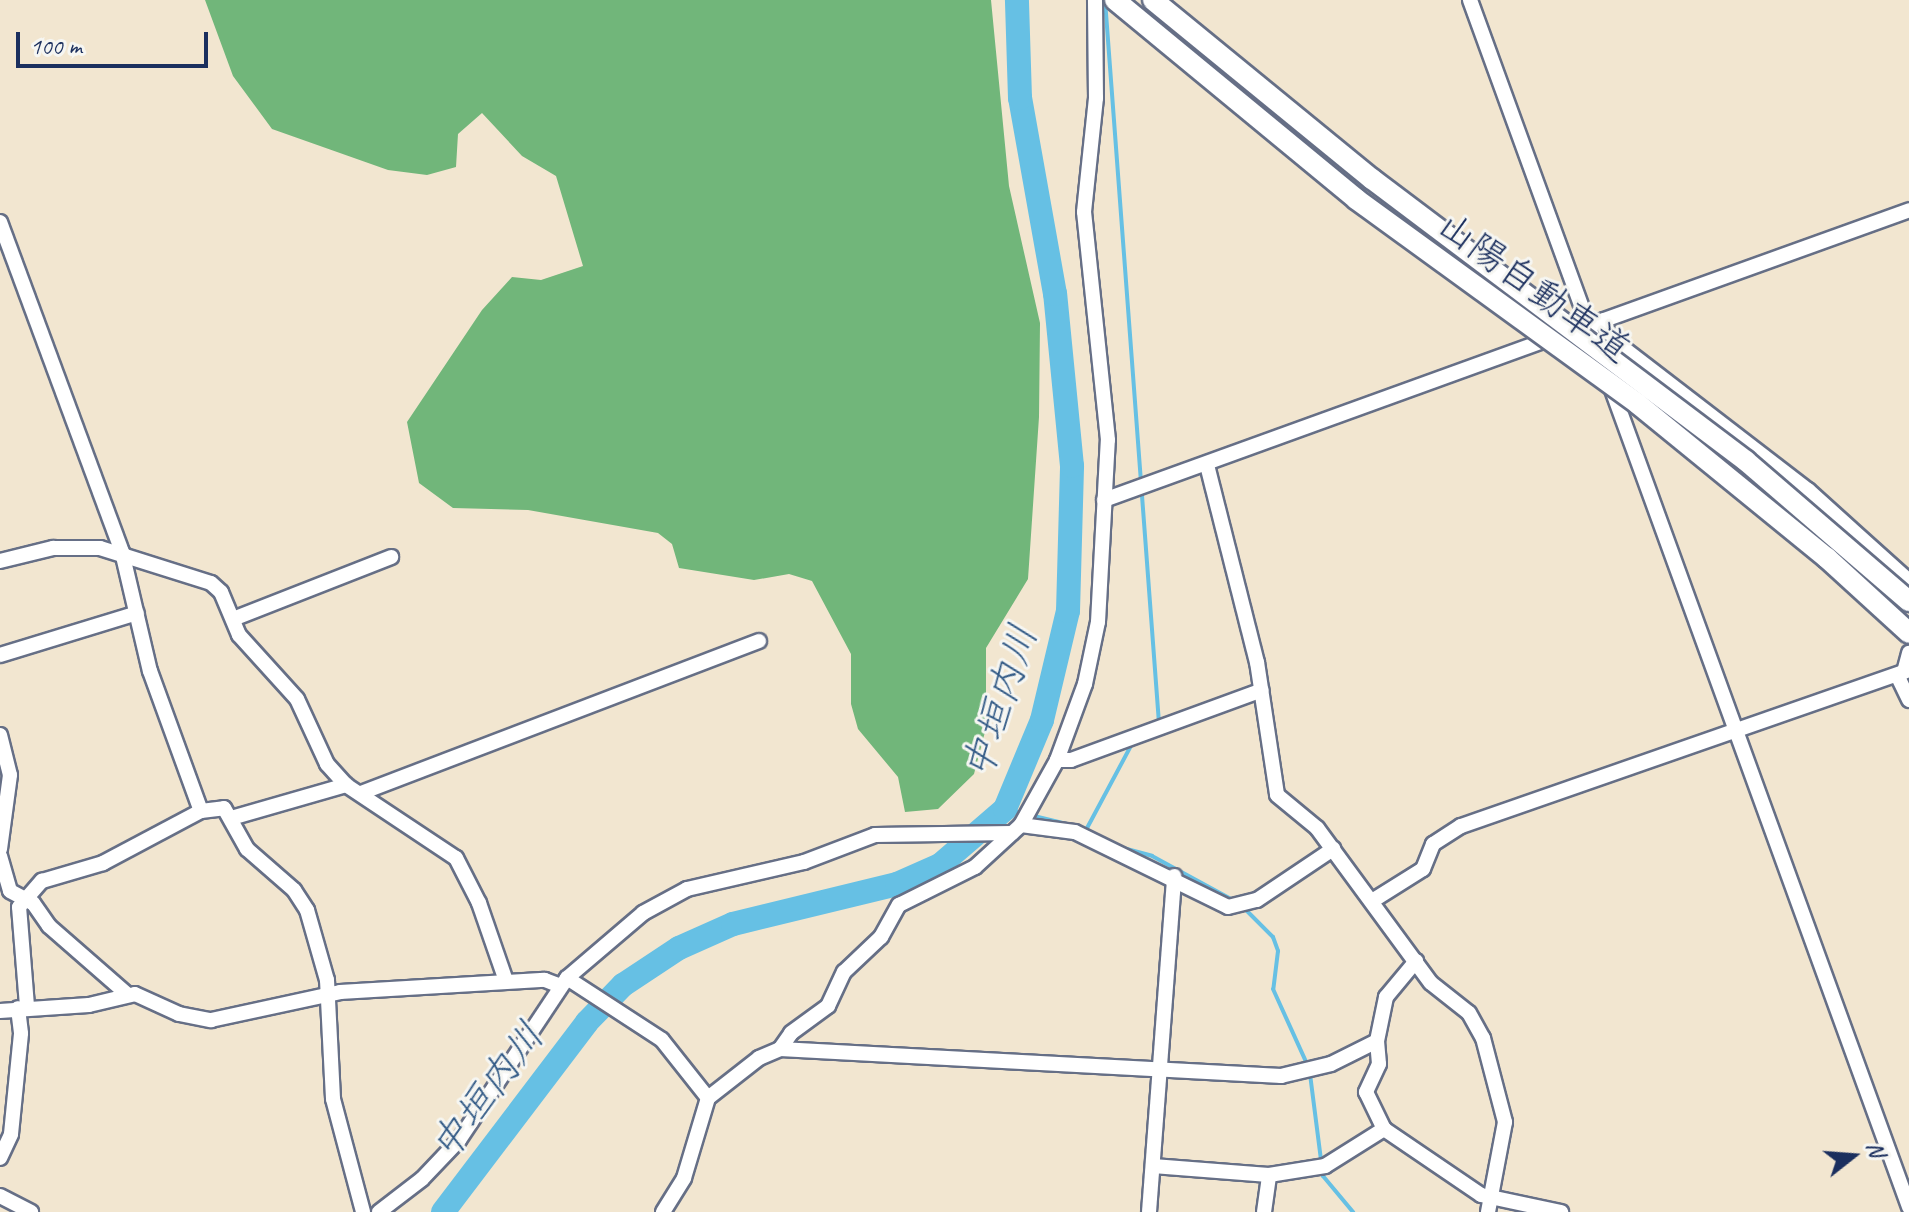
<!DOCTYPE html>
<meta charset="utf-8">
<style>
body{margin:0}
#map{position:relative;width:1909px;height:1212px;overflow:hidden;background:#f2e6d0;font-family:Caveat,"Klee One",sans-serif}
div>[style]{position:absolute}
.forest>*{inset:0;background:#71b67a}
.stream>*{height:4px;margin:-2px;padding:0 2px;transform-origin:2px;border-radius:2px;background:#66c0e4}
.river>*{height:24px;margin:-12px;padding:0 12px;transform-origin:12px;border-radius:12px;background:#66c0e4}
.roads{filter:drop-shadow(2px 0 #666f86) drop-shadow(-2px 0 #666f86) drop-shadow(0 2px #666f86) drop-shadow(0 -2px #666f86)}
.minor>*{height:14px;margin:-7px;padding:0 7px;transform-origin:7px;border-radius:7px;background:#fff}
.bridges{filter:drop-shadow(2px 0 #666f86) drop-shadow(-2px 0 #666f86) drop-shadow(0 2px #666f86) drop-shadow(0 -2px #666f86)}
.highway-bridge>*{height:20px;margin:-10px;padding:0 10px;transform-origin:10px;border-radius:10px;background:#fff}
span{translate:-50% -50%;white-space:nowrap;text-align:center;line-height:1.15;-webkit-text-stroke:6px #f6f6f2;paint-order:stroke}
.street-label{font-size:38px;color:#1b2f5e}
.water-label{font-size:40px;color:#325a86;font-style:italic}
.north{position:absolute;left:1813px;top:1116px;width:80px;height:80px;-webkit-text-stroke:6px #f6f6f2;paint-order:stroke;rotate:73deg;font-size:22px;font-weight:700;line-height:32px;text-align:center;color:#1b2f5e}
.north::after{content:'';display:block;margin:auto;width:28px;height:36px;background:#1b2f5e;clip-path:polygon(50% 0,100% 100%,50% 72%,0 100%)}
.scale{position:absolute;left:16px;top:32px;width:192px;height:36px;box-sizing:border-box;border:4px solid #1b2f5e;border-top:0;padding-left:10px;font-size:24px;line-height:28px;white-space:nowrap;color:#1b2f5e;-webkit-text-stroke:6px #f6f6f2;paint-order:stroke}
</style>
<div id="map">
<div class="forest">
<div style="clip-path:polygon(205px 0,991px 0,1009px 186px,1040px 323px,1039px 417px,1028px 579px,986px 648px,986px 728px,974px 774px,938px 809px,905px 812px,898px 777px,858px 729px,851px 704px,851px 654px,812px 581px,789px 574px,754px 580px,679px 568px,672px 544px,658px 533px,528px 510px,453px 508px,419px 483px,407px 422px,482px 310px,512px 277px,541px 280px,583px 266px,556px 176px,522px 156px,482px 113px,458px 134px,456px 167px,427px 175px,388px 170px,272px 129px,233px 76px)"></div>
</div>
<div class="stream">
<div style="left:1105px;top:0;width:725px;rotate:85.73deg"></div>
<div style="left:1005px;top:809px;width:72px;rotate:13.7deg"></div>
<div style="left:1086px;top:830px;width:98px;rotate:-61.9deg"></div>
<div style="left:1123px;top:848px;width:30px;rotate:15deg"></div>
<div style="left:1152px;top:856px;width:92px;rotate:28.5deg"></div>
<div style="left:1244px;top:908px;width:41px;rotate:45deg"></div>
<div style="left:1273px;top:937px;width:15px;rotate:70deg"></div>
<div style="left:1278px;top:951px;width:38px;rotate:97deg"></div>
<div style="left:1273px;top:989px;width:85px;rotate:65.6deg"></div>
<div style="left:1310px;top:1074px;width:103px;rotate:82.7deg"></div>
<div style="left:1323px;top:1176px;width:47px;rotate:50.2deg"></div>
</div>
<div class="river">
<div style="left:443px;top:1212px;width:238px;rotate:-52.8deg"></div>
<div style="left:587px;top:1022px;width:52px;rotate:-45.8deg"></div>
<div style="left:623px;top:985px;width:67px;rotate:-33.5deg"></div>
<div style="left:679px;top:948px;width:59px;rotate:-24deg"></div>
<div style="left:733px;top:924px;width:169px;rotate:-13.7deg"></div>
<div style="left:897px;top:884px;width:47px;rotate:-23.8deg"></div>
<div style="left:940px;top:865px;width:86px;rotate:-40.7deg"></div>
<div style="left:1005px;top:809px;width:96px;rotate:-67.4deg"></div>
<div style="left:1042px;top:720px;width:112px;rotate:-76.6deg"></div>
<div style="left:1068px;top:611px;width:145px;rotate:-88.4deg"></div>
<div style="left:1072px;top:466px;width:173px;rotate:-95.6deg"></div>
<div style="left:1055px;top:294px;width:199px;rotate:-100.1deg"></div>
<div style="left:1020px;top:98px;width:98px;rotate:-91.8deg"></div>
</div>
<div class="roads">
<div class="minor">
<div style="left:1470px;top:0;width:368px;rotate:70deg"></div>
<div style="left:0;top:222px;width:352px;rotate:69.7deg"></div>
<div style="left:122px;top:552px;width:122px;rotate:76.8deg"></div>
<div style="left:150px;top:671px;width:149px;rotate:70deg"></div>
<div style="left:201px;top:811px;width:23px;rotate:-7deg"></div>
<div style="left:224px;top:808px;width:47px;rotate:60.7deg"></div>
<div style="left:247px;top:849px;width:62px;rotate:41.1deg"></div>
<div style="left:294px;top:890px;width:24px;rotate:57deg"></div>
<div style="left:307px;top:910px;width:73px;rotate:74.1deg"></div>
<div style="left:327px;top:980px;width:119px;rotate:87.1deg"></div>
<div style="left:333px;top:1099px;width:117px;rotate:75.1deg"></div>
<div style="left:1604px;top:320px;width:18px;rotate:74deg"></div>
<div style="left:1609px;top:337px;width:251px;rotate:37.6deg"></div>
<div style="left:1808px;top:490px;width:136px;rotate:42deg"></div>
<div style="left:1582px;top:328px;width:348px;rotate:-19.8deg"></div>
<div style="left:1610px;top:384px;width:876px;rotate:70.03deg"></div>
<div style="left:1207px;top:465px;width:203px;rotate:75.8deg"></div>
<div style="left:1257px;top:662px;width:134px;rotate:81.4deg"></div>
<div style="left:1277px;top:795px;width:52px;rotate:39.5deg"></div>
<div style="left:1317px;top:828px;width:192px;rotate:53.7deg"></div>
<div style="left:1431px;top:983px;width:48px;rotate:38.3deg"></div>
<div style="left:1469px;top:1013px;width:29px;rotate:61deg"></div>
<div style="left:1483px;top:1038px;width:87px;rotate:75.3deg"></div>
<div style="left:1505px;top:1122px;width:92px;rotate:100.7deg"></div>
<div style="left:1104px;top:500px;width:480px;rotate:-19.9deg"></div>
<div style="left:0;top:561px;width:55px;rotate:-13.8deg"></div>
<div style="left:53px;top:548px;width:47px"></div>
<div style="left:100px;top:548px;width:116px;rotate:17.5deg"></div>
<div style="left:211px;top:583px;width:13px;rotate:42deg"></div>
<div style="left:221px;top:592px;width:47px;rotate:67.3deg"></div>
<div style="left:239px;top:635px;width:86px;rotate:47.8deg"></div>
<div style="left:297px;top:699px;width:72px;rotate:65.2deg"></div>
<div style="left:327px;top:764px;width:28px;rotate:48deg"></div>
<div style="left:346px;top:785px;width:132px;rotate:33.6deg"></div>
<div style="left:456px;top:858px;width:51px;rotate:62.9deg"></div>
<div style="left:479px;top:903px;width:83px;rotate:70.9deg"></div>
<div style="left:233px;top:619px;width:170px;rotate:-21.4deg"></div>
<div style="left:0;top:655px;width:143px;rotate:-17deg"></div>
<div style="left:1904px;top:672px;width:20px;rotate:-75deg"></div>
<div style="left:1897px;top:675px;width:28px;rotate:64deg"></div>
<div style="left:0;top:735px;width:41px;rotate:76deg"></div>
<div style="left:10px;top:775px;width:75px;rotate:97.7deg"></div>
<div style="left:1057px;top:760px;width:14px"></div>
<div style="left:1071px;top:760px;width:203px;rotate:-20.1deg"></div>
<div style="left:361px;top:793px;width:426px;rotate:-20.9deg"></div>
<div style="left:231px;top:818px;width:120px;rotate:-16deg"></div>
<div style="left:1021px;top:825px;width:54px;rotate:7.4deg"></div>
<div style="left:1075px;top:832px;width:170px;rotate:26.1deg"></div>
<div style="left:1228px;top:907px;width:30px;rotate:-14deg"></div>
<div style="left:1257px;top:900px;width:92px;rotate:-33.9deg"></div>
<div style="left:0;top:856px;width:36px;rotate:74deg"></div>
<div style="left:10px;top:891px;width:26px;rotate:28deg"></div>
<div style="left:33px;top:903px;width:28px;rotate:55deg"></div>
<div style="left:49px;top:926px;width:103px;rotate:41.1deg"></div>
<div style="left:1372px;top:901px;width:60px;rotate:-32.1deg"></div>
<div style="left:1423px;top:869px;width:27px;rotate:-68deg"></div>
<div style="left:1433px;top:844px;width:33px;rotate:-33deg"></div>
<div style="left:1461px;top:826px;width:474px;rotate:-19.2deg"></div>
<div style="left:567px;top:978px;width:113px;rotate:33.1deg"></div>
<div style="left:662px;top:1040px;width:74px;rotate:51.6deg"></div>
<div style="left:27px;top:1006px;width:99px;rotate:-94.6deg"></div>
<div style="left:19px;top:907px;width:35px;rotate:-49deg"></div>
<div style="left:42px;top:881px;width:64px;rotate:-16.4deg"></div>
<div style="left:103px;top:863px;width:111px;rotate:-28deg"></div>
<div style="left:0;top:1011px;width:89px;rotate:-3.9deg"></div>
<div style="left:89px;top:1005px;width:47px;rotate:-13.4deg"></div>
<div style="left:135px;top:994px;width:48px;rotate:24.4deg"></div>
<div style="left:179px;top:1014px;width:33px;rotate:11deg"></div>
<div style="left:211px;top:1020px;width:132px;rotate:-12.2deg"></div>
<div style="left:340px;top:992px;width:205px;rotate:-3.4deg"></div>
<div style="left:545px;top:980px;width:17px;rotate:21deg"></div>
<div style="left:1377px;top:1041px;width:23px;rotate:85deg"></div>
<div style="left:1379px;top:1064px;width:31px;rotate:115deg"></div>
<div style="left:1366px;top:1092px;width:41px;rotate:64.1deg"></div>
<div style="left:780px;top:1049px;width:19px;rotate:-55deg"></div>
<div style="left:791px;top:1033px;width:46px;rotate:-36.1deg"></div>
<div style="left:828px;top:1006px;width:38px;rotate:-65deg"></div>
<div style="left:844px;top:972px;width:51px;rotate:-43.4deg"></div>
<div style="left:881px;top:937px;width:37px;rotate:-61deg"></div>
<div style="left:899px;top:905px;width:85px;rotate:-26.6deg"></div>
<div style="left:975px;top:867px;width:62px;rotate:-42.4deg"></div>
<div style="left:1021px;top:825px;width:74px;rotate:-61deg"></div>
<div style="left:1057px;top:760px;width:81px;rotate:-69.8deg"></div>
<div style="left:1085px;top:684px;width:63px;rotate:-78.2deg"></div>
<div style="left:1098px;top:622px;width:182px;rotate:-86.9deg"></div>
<div style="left:1108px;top:440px;width:229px;rotate:-96deg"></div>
<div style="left:1084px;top:212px;width:115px;rotate:-84deg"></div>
<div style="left:1096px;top:98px;width:98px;rotate:-90.6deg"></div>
<div style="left:0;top:1158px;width:26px;rotate:-65deg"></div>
<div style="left:11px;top:1134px;width:101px;rotate:-84.3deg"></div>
<div style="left:21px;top:1033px;width:25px;rotate:-97deg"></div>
<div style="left:1153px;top:1166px;width:116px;rotate:4.4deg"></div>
<div style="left:0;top:1196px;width:35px;rotate:27deg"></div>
<div style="left:379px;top:1212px;width:54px;rotate:-37.5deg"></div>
<div style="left:422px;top:1179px;width:54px;rotate:-46.5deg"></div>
<div style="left:459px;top:1140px;width:195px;rotate:-56.3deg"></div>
<div style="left:567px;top:978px;width:100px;rotate:-40.5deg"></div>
<div style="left:643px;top:913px;width:50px;rotate:-28.6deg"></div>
<div style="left:687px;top:889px;width:120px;rotate:-13deg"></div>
<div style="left:804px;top:862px;width:76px;rotate:-20.8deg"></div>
<div style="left:875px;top:835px;width:137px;rotate:-0.8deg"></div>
<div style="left:663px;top:1212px;width:40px;rotate:-58deg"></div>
<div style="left:684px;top:1178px;width:84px;rotate:-73.3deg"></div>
<div style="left:708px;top:1098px;width:65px;rotate:-38.1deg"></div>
<div style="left:759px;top:1058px;width:23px;rotate:-23deg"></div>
<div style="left:780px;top:1049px;width:502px;rotate:3.08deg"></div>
<div style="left:1281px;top:1076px;width:51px;rotate:-13.5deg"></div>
<div style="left:1331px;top:1064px;width:51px;rotate:-26.6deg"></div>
<div style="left:1377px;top:1041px;width:45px;rotate:-78.4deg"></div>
<div style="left:1386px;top:997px;width:47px;rotate:-50.2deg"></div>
<div style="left:1149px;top:1212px;width:337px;rotate:-85.7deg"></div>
<div style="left:1264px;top:1212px;width:37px;rotate:-82deg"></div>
<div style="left:1269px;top:1175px;width:57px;rotate:-9.1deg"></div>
<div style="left:1325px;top:1166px;width:70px;rotate:-32.1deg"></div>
<div style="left:1384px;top:1129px;width:117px;rotate:34.2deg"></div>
<div style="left:1481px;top:1195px;width:82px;rotate:12deg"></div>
</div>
</div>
<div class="bridges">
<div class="highway-bridge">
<div style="left:1115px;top:0;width:313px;rotate:39.5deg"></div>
<div style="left:1356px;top:199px;width:349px;rotate:36deg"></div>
<div style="left:1638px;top:404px;width:244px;rotate:39.2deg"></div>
<div style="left:1827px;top:558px;width:111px;rotate:42.4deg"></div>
<div style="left:1153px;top:0;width:283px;rotate:39.3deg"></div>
<div style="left:1372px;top:179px;width:468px;rotate:37deg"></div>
<div style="left:1746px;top:461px;width:215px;rotate:40.7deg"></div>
</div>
</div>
<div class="street-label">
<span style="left:1534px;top:287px;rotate:36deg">山陽自動車道</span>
</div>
<div class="water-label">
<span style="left:1000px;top:702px;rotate:-72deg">中垣内川</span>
<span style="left:487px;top:1091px;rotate:-53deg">中垣内川</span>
</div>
<div class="north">N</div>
<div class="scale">100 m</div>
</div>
